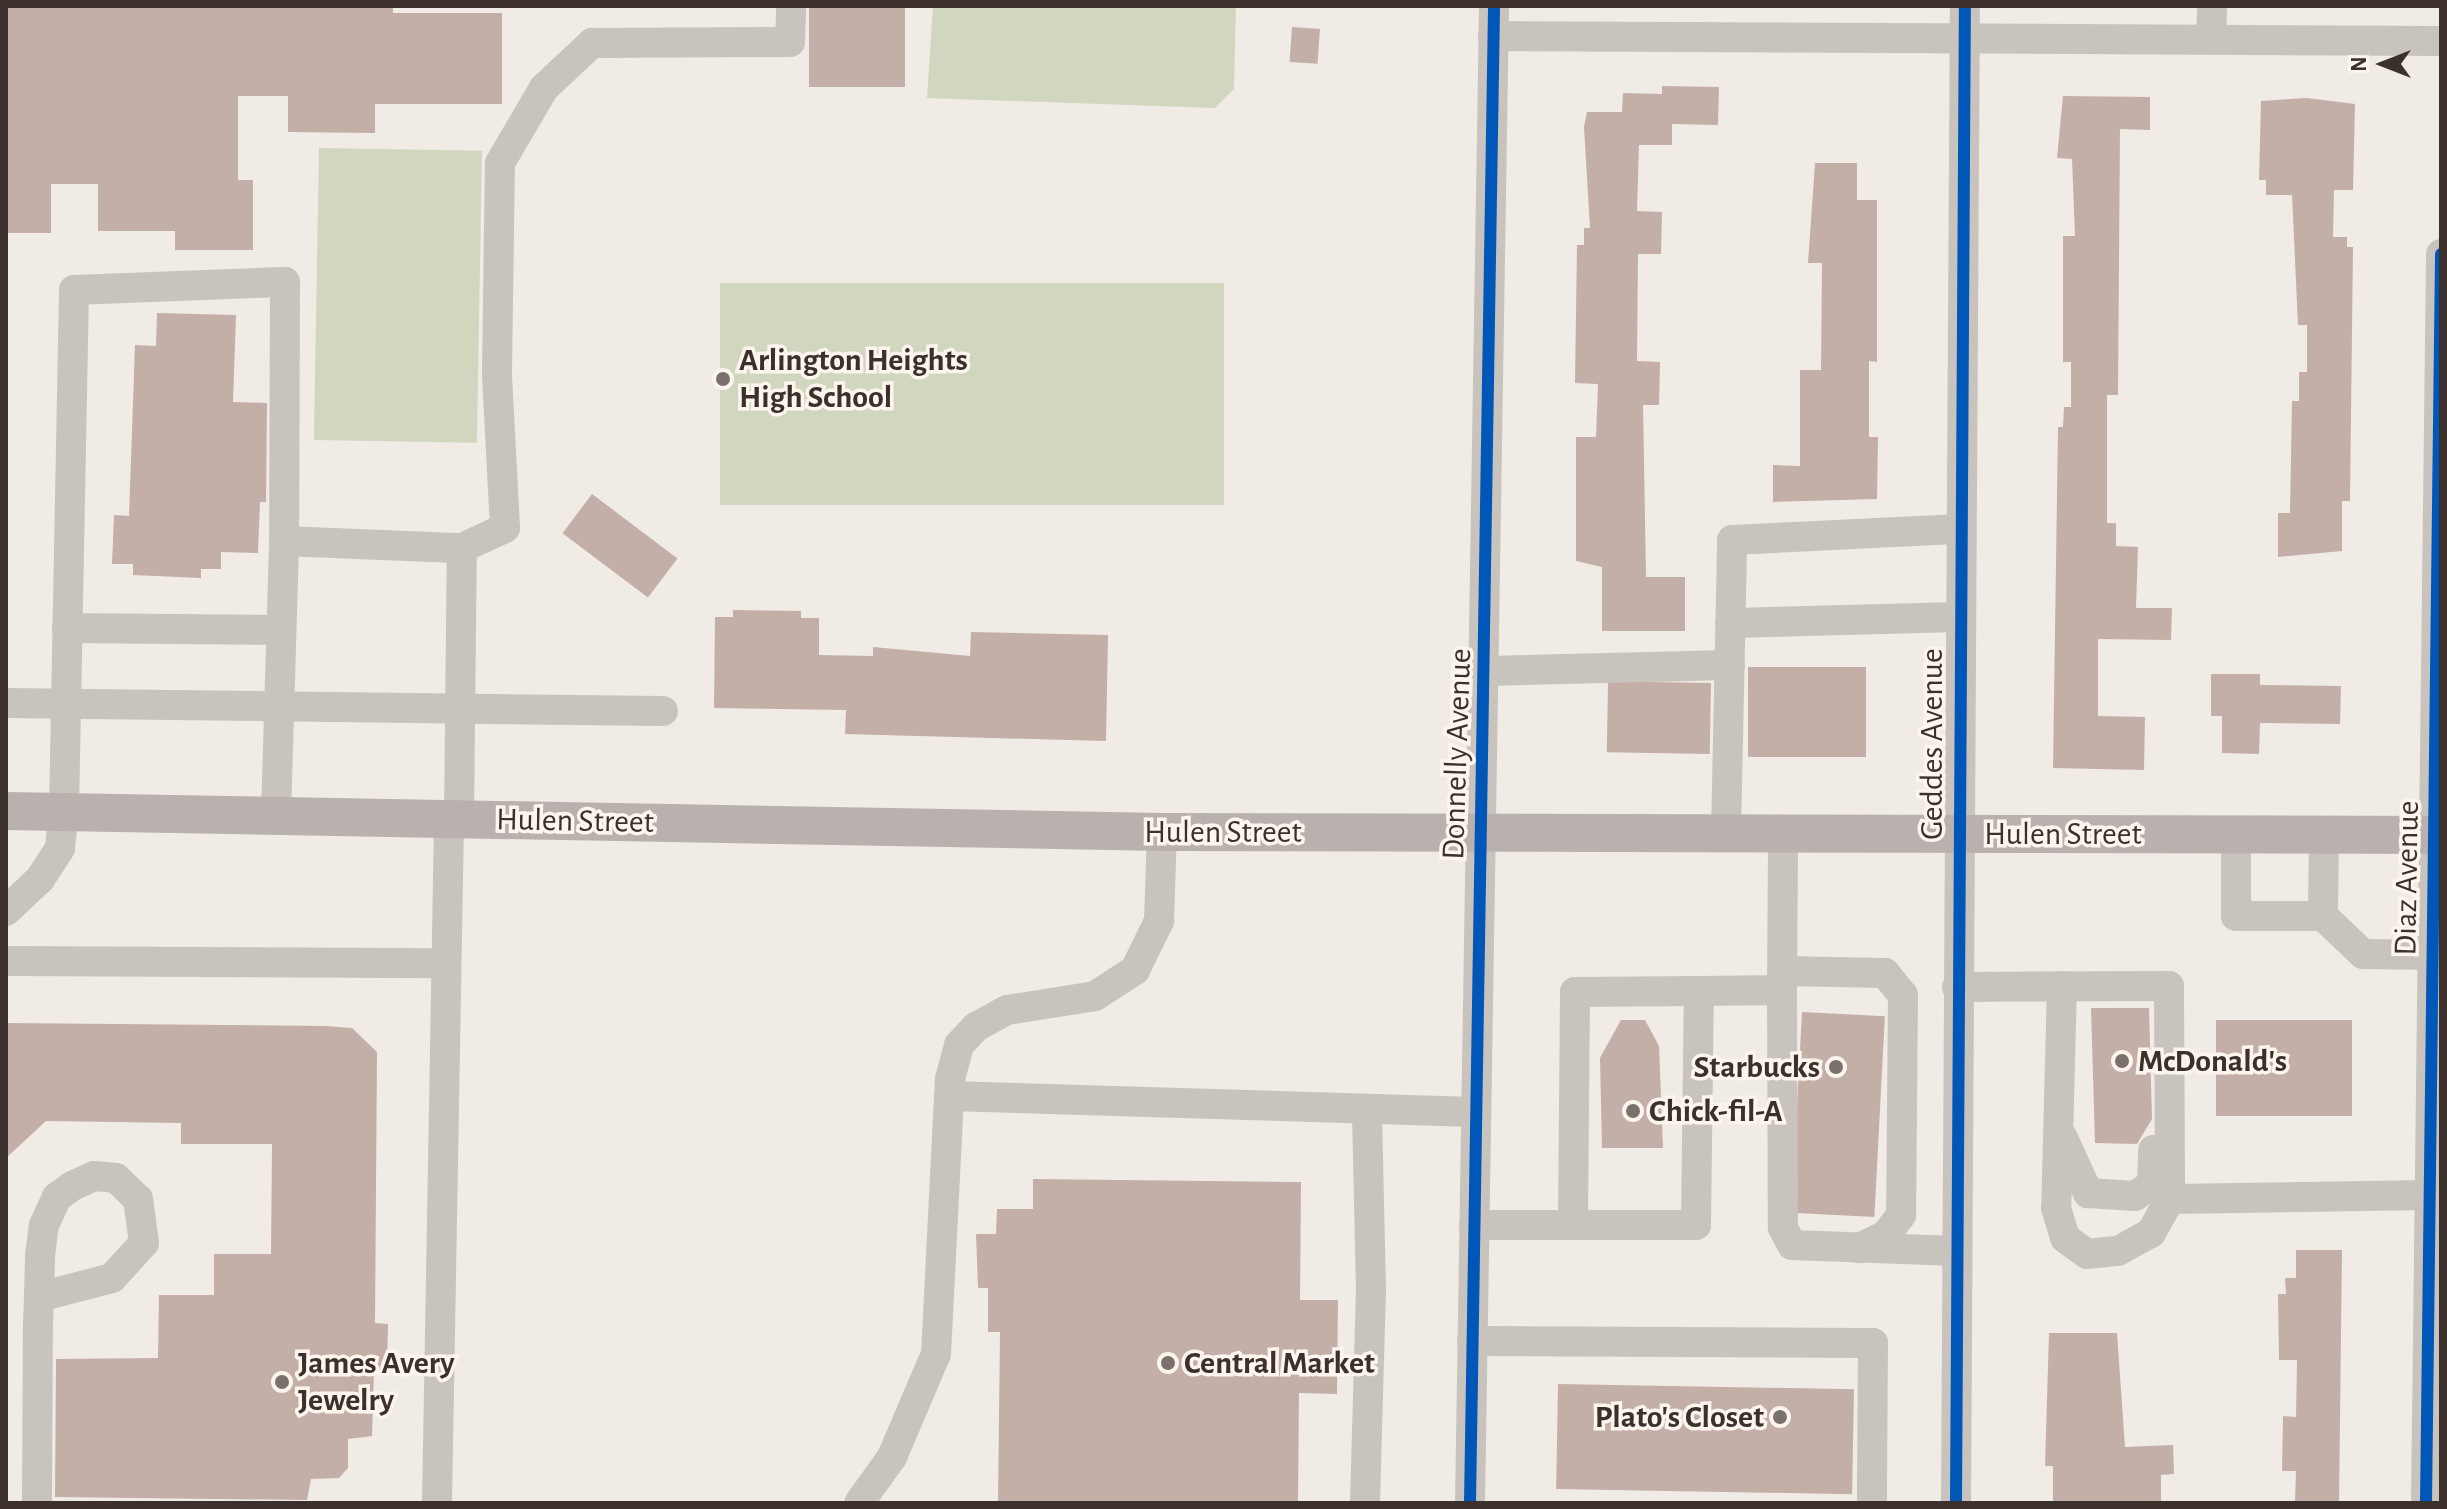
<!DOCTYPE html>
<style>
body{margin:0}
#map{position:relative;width:2447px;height:1509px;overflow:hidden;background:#f0ebe5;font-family:"Alegreya Sans",sans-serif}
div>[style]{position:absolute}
.green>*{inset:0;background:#d1d6bf;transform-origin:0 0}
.building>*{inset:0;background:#c3afa7;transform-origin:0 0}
.minor>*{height:30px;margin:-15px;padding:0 15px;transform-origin:15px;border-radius:15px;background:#c9c3be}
.major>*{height:38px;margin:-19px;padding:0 19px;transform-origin:19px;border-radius:19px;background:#b8b1ad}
.cycleway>*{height:12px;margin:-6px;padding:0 6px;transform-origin:6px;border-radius:6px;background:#0057b8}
.dots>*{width:22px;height:22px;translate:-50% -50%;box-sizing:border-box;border:4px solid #fbf5ee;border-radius:50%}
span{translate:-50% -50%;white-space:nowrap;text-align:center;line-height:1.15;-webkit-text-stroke:7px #fbf5ee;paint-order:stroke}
.poi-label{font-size:32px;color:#3b302b;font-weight:700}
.left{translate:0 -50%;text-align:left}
.right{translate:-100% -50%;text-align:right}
.street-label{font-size:32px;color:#3b302b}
.frame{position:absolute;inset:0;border:8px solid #3b302b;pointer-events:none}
.north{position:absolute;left:2343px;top:24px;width:80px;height:80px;-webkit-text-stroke:6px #fbf5ee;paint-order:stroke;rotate:270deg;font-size:22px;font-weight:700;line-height:32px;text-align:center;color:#3b302b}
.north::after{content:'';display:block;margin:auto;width:28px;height:36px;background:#3b302b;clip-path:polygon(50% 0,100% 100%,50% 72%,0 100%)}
</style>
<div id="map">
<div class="green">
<div style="clip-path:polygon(933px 6px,1236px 6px,1234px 89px,1215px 108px,927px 98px)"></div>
<div style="left:319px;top:148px;width:163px;height:292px;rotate:1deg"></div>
<div style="left:720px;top:283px;width:504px;height:222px"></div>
</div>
<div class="building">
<div style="clip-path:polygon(6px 6px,393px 6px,393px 13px,502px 13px,502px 104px,375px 104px,375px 133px,288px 132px,288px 96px,238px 96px,238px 180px,253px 180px,253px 250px,175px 250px,175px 231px,98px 231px,98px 184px,51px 184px,51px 233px,6px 233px)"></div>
<div style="left:809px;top:6px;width:96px;height:81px"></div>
<div style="left:1292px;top:27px;width:28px;height:35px;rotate:4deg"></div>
<div style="clip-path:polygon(1662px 86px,1719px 87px,1718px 125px,1672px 124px,1672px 145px,1639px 145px,1637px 211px,1662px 212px,1661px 254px,1638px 254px,1637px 361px,1660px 362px,1659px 405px,1643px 405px,1646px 577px,1685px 577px,1685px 631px,1602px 631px,1602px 567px,1576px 561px,1576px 437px,1596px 437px,1598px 384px,1575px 383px,1577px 245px,1584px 245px,1584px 228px,1590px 228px,1584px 127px,1587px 112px,1622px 112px,1623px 93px,1662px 94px)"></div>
<div style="clip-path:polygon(2063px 96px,2150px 97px,2150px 130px,2120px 129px,2118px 395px,2107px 395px,2107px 523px,2116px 523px,2116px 546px,2138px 547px,2136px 608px,2172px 608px,2171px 640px,2098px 639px,2098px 716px,2145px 717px,2144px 770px,2053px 768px,2058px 427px,2063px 427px,2064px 407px,2071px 407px,2071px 362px,2063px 362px,2063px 236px,2075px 236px,2072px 159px,2057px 158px)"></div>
<div style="clip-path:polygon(2307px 98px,2355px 104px,2353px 190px,2334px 190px,2333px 237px,2347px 237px,2347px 247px,2353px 247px,2350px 501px,2342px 501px,2342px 551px,2278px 557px,2278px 513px,2290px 513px,2292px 401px,2299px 401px,2299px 372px,2307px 372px,2307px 325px,2298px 325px,2292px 195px,2266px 195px,2266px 180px,2259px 180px,2261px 101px)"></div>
<div style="clip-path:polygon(1815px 163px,1857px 163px,1857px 200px,1877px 200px,1877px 362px,1869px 361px,1869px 437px,1878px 437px,1877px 499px,1773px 502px,1773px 465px,1800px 466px,1800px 370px,1821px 370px,1822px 263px,1808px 263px)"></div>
<div style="clip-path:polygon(157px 313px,236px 315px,233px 402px,267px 403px,266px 502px,260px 502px,258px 553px,221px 552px,221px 569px,201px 569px,201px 578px,133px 575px,133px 564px,112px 564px,114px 515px,129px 516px,135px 345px,156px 346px)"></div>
<div style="left:592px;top:494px;width:107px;height:49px;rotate:37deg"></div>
<div style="clip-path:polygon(733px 610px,801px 611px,801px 618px,819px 618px,819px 655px,873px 656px,873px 647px,970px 656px,971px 632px,1108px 635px,1106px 741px,845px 734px,846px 710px,714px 708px,715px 617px,733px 617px)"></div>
<div style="left:1748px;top:667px;width:118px;height:90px"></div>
<div style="clip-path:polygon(2211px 674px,2260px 674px,2260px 685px,2341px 686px,2340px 724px,2260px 723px,2259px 754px,2222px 753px,2222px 716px,2211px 716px)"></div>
<div style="left:1711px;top:683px;width:71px;height:103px;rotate:91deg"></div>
<div style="clip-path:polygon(2091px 1008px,2149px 1008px,2152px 1119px,2137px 1144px,2095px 1143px)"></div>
<div style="left:1802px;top:1012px;width:83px;height:201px;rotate:3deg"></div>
<div style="clip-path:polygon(1621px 1020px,1645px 1020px,1659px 1046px,1663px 1148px,1602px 1148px,1600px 1058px)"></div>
<div style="left:2216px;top:1020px;width:136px;height:96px"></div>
<div style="clip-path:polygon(6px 1023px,326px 1026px,352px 1028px,377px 1052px,375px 1323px,388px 1324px,387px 1370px,374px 1370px,372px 1436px,348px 1439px,348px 1468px,339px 1478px,311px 1479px,307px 1500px,55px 1497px,56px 1359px,158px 1358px,159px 1295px,214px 1295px,214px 1254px,271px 1254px,272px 1144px,181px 1144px,181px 1123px,46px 1121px,6px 1158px)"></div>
<div style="clip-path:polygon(1033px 1179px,1301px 1182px,1300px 1300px,1338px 1300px,1337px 1394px,1299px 1393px,1298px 1503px,998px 1503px,1000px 1332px,988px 1332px,988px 1288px,978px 1288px,976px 1234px,996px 1234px,997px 1209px,1033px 1209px)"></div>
<div style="clip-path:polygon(2296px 1250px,2342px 1250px,2339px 1503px,2295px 1503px,2296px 1471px,2282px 1471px,2283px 1416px,2296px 1417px,2297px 1360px,2279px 1360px,2278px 1294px,2286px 1294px,2285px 1278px,2296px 1278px)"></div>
<div style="clip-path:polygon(2049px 1333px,2117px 1333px,2125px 1447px,2173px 1445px,2174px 1474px,2161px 1475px,2161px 1503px,2053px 1503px,2053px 1466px,2045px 1466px)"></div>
<div style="left:1558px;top:1384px;width:296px;height:105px;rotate:1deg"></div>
</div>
<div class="minor">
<div style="left:1493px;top:36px;width:948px;rotate:0.3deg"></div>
<div style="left:2211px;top:40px;width:34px;rotate:-88deg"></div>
<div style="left:1730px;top:623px;width:229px;rotate:-1.5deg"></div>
<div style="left:67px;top:628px;width:214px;rotate:0.5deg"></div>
<div style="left:1487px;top:671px;width:243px;rotate:-1.4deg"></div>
<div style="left:6px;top:703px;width:657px;rotate:0.7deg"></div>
<div style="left:276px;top:815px;width:274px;rotate:-88.3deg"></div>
<div style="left:459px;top:819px;width:271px;rotate:-89.4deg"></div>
<div style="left:462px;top:548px;width:47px;rotate:-24.9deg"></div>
<div style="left:505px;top:528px;width:155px;rotate:-93deg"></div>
<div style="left:497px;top:373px;width:210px;rotate:-89.2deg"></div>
<div style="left:500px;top:163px;width:87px;rotate:-59.6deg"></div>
<div style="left:544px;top:88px;width:66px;rotate:-43.2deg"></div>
<div style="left:592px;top:43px;width:198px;rotate:-0.3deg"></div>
<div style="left:790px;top:42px;width:36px;rotate:-88deg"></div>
<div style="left:1726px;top:834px;width:294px;rotate:-88.8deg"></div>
<div style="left:1732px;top:540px;width:228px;rotate:-2.8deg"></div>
<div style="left:2236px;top:835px;width:81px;rotate:90deg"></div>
<div style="left:2236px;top:916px;width:87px"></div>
<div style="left:2323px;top:916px;width:55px;rotate:43.5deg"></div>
<div style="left:2363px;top:954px;width:68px;rotate:0.8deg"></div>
<div style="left:6px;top:911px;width:47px;rotate:-43.3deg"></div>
<div style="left:40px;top:879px;width:37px;rotate:-57deg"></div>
<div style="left:60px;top:848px;width:37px;rotate:-84deg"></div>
<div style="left:64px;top:811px;width:521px;rotate:-88.9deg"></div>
<div style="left:74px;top:290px;width:211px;rotate:-2.2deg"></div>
<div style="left:285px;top:282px;width:259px;rotate:90.2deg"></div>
<div style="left:284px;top:541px;width:178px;rotate:2.3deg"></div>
<div style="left:2323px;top:916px;width:81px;rotate:-89.3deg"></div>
<div style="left:6px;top:961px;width:439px;rotate:0.3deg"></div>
<div style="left:1782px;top:971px;width:103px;rotate:1.1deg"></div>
<div style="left:1885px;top:973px;width:28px;rotate:51deg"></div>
<div style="left:1903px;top:995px;width:220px;rotate:90.5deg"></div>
<div style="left:1901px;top:1215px;width:25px;rotate:127deg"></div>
<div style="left:1886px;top:1235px;width:30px;rotate:154deg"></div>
<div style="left:2062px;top:986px;width:222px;rotate:91.5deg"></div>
<div style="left:2056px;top:1208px;width:31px;rotate:73deg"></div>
<div style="left:2065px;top:1238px;width:27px;rotate:36deg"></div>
<div style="left:2087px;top:1254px;width:31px;rotate:-6deg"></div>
<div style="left:2118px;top:1251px;width:38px;rotate:-29deg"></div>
<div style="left:2151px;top:1233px;width:39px;rotate:-61deg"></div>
<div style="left:2170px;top:1199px;width:259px;rotate:-0.9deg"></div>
<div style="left:1957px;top:987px;width:212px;rotate:-0.3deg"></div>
<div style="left:2169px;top:986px;width:213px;rotate:89.7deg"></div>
<div style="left:1782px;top:990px;width:238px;rotate:89.8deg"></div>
<div style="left:1783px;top:1228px;width:19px;rotate:62deg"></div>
<div style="left:1792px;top:1245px;width:165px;rotate:2.1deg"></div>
<div style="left:1699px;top:991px;width:83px;rotate:-0.7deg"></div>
<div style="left:1782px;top:990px;width:156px;rotate:-89.6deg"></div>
<div style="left:949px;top:1096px;width:526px;rotate:1.74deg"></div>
<div style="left:2062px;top:1136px;width:63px;rotate:65.5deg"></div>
<div style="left:2088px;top:1193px;width:47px;rotate:3.7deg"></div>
<div style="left:2135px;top:1196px;width:21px;rotate:-35deg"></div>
<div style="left:2152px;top:1184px;width:34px;rotate:-88deg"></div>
<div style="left:1474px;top:1225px;width:222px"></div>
<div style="left:1696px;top:1225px;width:234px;rotate:-89.3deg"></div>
<div style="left:1699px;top:991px;width:124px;rotate:179.5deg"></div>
<div style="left:1575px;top:992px;width:233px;rotate:90.5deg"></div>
<div style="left:1472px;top:1341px;width:401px;rotate:0.3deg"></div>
<div style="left:1873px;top:1343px;width:160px;rotate:90.4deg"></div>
<div style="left:37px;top:1503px;width:178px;rotate:-89.7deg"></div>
<div style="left:38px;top:1325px;width:28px;rotate:-88deg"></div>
<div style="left:39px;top:1297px;width:41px;rotate:-88.6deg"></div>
<div style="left:40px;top:1256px;width:31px;rotate:-83deg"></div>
<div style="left:44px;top:1225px;width:31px;rotate:-65deg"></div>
<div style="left:57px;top:1197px;width:19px;rotate:-36deg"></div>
<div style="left:72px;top:1186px;width:24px;rotate:-24deg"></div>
<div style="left:94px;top:1176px;width:22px;rotate:5deg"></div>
<div style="left:116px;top:1178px;width:30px;rotate:44deg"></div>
<div style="left:138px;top:1199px;width:44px;rotate:82.2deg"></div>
<div style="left:144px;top:1243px;width:47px;rotate:132.4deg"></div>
<div style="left:112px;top:1278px;width:75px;rotate:165.4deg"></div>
<div style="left:437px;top:1503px;width:684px;rotate:-88.99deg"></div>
<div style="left:859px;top:1503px;width:57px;rotate:-54.3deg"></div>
<div style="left:892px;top:1457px;width:112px;rotate:-66.9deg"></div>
<div style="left:936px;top:1354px;width:275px;rotate:-87.1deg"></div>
<div style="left:950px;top:1079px;width:35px;rotate:-75deg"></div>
<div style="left:959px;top:1045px;width:25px;rotate:-47deg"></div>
<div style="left:976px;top:1027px;width:35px;rotate:-29deg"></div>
<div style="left:1007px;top:1010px;width:89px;rotate:-9deg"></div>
<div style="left:1095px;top:996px;width:48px;rotate:-33deg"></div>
<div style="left:1135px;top:970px;width:55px;rotate:-63.9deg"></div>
<div style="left:1159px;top:921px;width:89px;rotate:-88.1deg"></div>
<div style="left:1365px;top:1503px;width:213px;rotate:-88.4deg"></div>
<div style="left:1371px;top:1290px;width:181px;rotate:-91.3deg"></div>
<div style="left:1470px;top:1503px;width:1497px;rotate:-89.08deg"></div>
<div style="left:1956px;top:1503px;width:1497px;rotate:-89.66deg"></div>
<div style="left:2426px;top:1503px;width:1249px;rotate:-89.31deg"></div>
</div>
<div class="major">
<div style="left:6px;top:811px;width:1156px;rotate:1.04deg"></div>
<div style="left:1162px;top:832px;width:1279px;rotate:0.13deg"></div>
</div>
<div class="cycleway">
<div style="left:1470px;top:1503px;width:1497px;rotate:-89.08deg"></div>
<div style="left:1956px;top:1503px;width:1497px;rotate:-89.66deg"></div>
<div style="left:2426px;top:1503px;width:1249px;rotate:-89.31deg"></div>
</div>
<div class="dots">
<div style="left:723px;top:379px;background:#7a716c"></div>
<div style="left:2122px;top:1061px;background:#7a716c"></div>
<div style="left:1836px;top:1067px;background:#7a716c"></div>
<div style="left:1633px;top:1111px;background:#7a716c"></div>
<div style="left:1168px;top:1363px;background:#7a716c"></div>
<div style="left:282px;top:1382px;background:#7a716c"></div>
<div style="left:1780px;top:1417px;background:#7a716c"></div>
</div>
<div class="poi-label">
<span class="left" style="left:739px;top:379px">Arlington Heights<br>High School</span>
<span class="left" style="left:2138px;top:1061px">McDonald's</span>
<span class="right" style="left:1820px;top:1067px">Starbucks</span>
<span class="left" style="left:1649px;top:1111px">Chick-fil-A</span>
<span class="left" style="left:1184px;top:1363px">Central Market</span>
<span class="left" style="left:298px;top:1382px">James Avery<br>Jewelry</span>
<span class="right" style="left:1764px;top:1417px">Plato's Closet</span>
</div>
<div class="street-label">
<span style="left:1932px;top:744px;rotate:-90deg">Geddes Avenue</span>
<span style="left:1457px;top:754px;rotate:-88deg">Donnelly Avenue</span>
<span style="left:575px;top:821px;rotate:1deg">Hulen Street</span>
<span style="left:1223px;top:832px">Hulen Street</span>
<span style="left:2063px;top:834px">Hulen Street</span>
<span style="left:2407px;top:878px;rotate:-89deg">Diaz Avenue</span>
</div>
<div class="frame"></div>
<div class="north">N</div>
</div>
